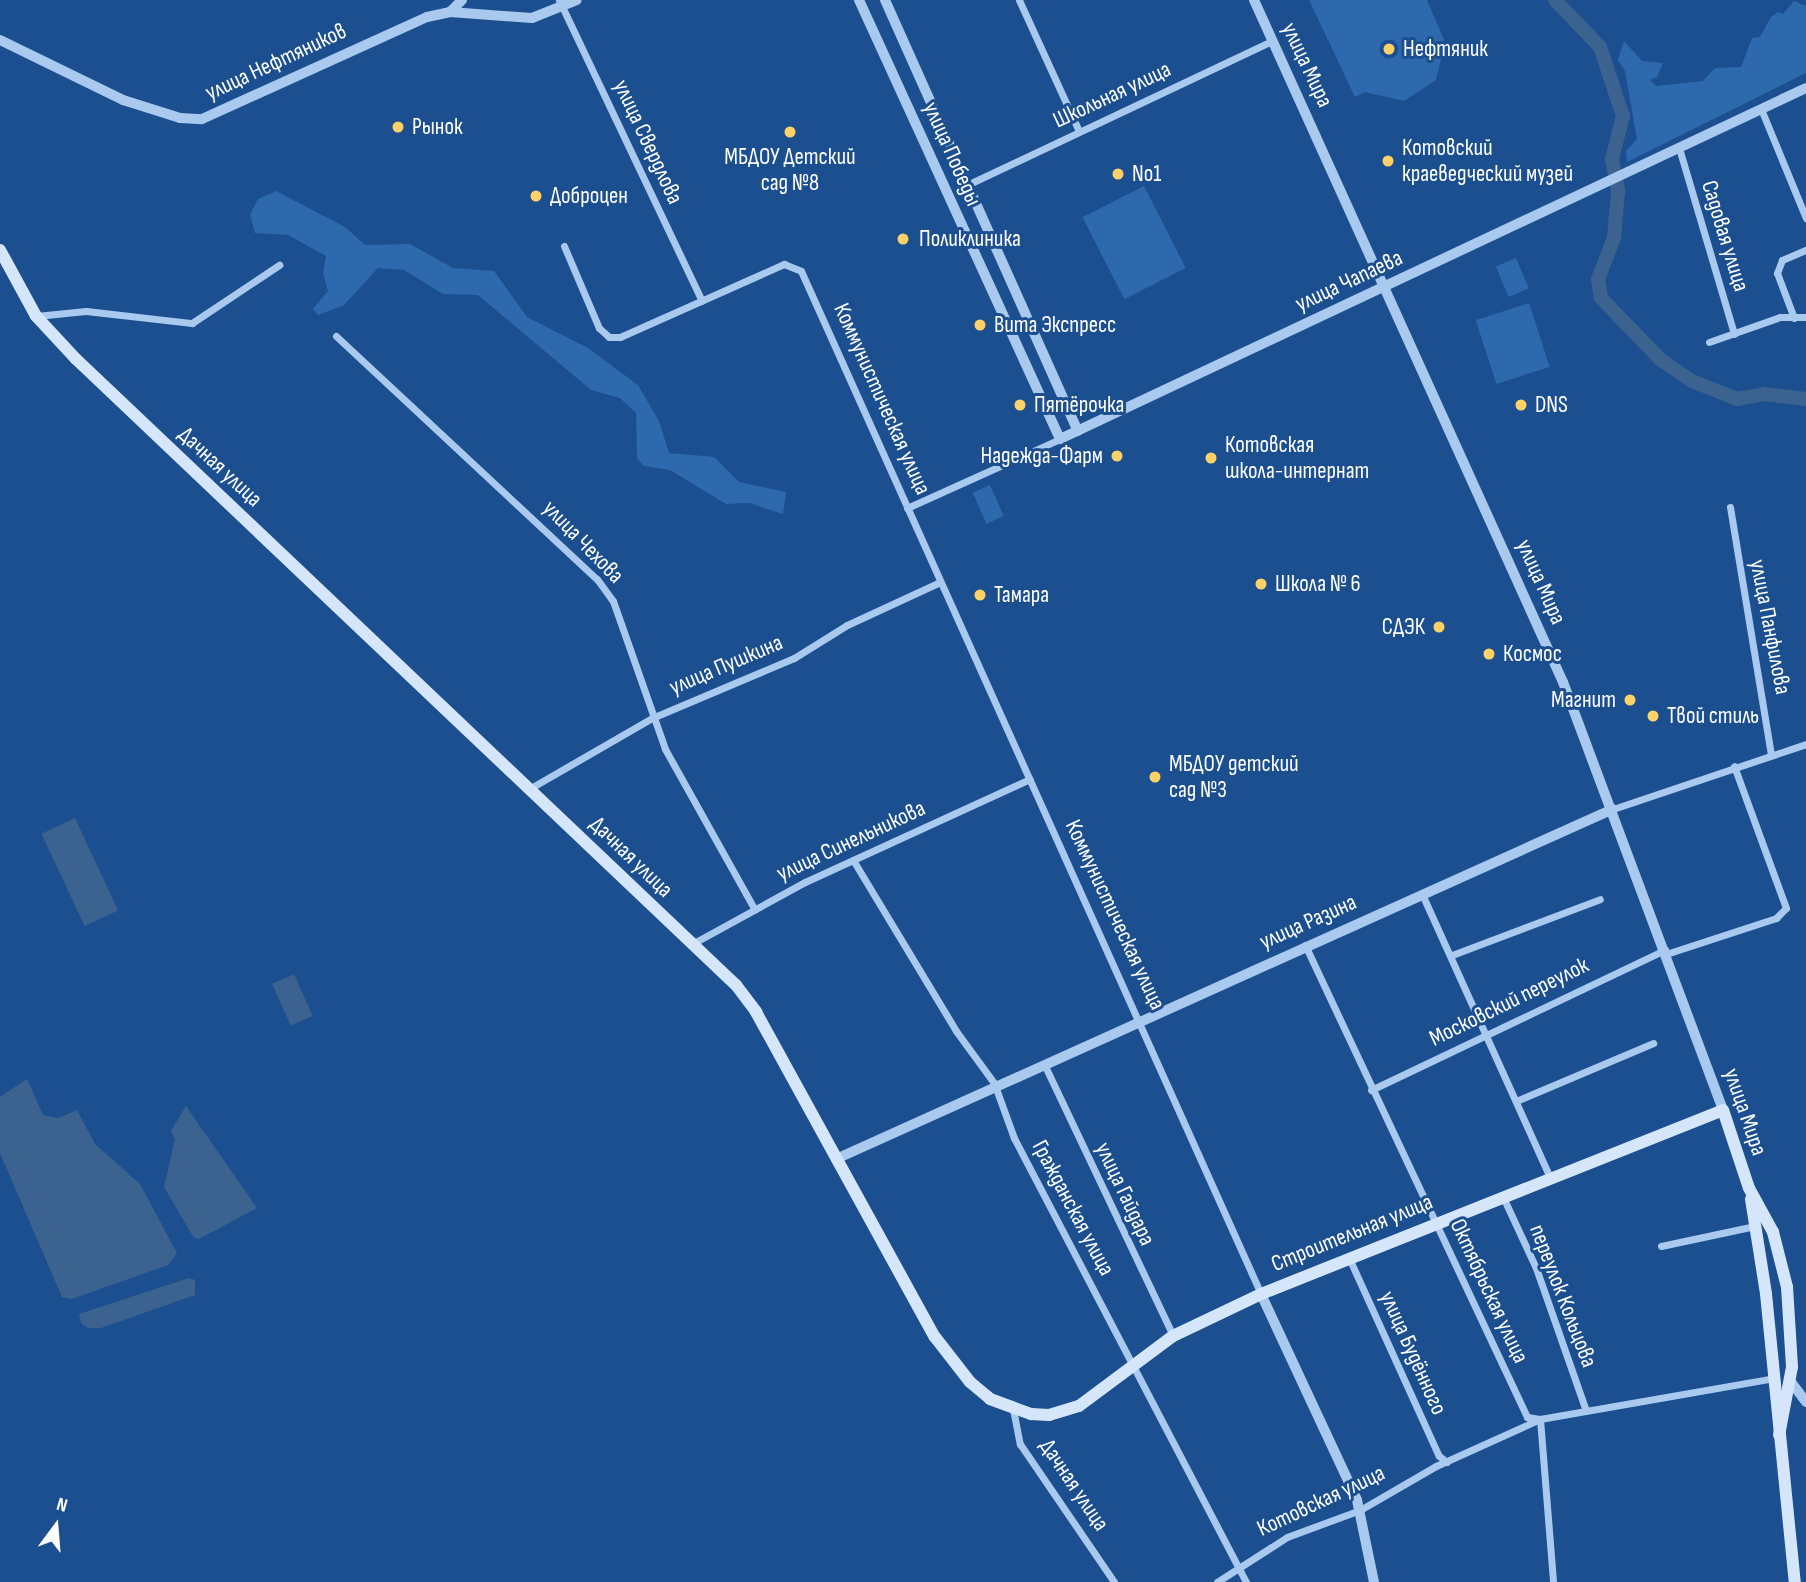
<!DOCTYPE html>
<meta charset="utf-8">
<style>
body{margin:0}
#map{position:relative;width:1806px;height:1582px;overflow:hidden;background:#1b4f8f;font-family:"Sofia Sans Condensed",sans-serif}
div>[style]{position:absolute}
.green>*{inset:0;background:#2e69ad;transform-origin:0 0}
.water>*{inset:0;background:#3c6290;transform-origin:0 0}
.river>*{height:14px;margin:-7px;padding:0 7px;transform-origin:7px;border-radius:7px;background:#3c6290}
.minor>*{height:7px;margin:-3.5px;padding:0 3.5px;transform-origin:3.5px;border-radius:3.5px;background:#a9c9ee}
.tertiary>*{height:10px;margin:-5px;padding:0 5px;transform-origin:5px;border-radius:5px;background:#a9c9ee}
.secondary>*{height:12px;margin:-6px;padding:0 6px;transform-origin:6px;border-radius:6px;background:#d6e6fa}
.dots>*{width:19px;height:19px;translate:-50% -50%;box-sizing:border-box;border:4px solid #1b4f8f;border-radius:50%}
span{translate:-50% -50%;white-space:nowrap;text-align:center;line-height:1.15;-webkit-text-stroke:6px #1b4f8f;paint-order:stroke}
.poi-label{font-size:23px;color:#fff}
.left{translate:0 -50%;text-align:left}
.right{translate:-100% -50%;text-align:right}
.street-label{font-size:23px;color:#fff}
.north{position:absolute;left:21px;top:1491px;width:70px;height:70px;-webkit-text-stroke:5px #1b4f8f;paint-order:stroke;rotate:16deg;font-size:19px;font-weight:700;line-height:28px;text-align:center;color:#fff}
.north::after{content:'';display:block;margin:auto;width:24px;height:32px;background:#fff;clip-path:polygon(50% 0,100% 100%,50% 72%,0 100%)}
</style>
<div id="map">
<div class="green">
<div style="clip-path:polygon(1309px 0,1427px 0,1445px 42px,1436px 80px,1404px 101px,1365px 92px,1355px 97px)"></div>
<div style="clip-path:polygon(1794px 1px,1806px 6px,1806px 73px,1627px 162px,1626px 151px,1637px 139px,1625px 71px,1618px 60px,1624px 41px,1642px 61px,1663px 63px,1657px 77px,1650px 80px,1656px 86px,1703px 81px,1715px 68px,1741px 67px,1752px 38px,1760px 37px,1771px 17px,1778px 12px,1783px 14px)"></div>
<div style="left:1144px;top:186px;width:92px;height:69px;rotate:63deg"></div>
<div style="clip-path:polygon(276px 191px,345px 227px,365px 245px,410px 244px,453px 268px,494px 271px,527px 317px,588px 348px,638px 385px,659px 421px,669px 453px,714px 457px,739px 482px,786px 492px,783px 514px,749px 503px,726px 504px,670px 470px,644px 466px,637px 458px,636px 413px,620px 398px,591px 390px,478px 295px,443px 294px,404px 270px,378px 268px,344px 305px,318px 315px,313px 309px,328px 291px,323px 273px,326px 256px,288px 235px,255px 233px,250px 215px,258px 199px)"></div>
<div style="left:1516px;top:258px;width:33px;height:22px;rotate:67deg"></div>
<div style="left:1529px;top:303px;width:67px;height:56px;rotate:72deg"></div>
<div style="left:990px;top:485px;width:34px;height:19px;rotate:66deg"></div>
</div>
<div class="water">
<div style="left:75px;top:818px;width:102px;height:37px;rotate:65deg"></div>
<div style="left:294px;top:974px;width:46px;height:24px;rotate:66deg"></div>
<div style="clip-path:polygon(27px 1079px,43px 1115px,58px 1118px,77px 1110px,95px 1144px,140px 1184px,177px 1253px,168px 1265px,72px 1299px,62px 1297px,0 1153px,0 1097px)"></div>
<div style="clip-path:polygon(186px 1106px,257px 1208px,199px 1239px,194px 1238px,164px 1187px,175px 1139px,171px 1131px)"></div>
<div style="clip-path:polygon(189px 1278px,195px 1280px,195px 1295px,101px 1328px,88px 1328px,81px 1323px,79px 1314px)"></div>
</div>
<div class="river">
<div style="left:1555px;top:0;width:65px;rotate:46.2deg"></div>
<div style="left:1600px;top:47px;width:73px;rotate:71.6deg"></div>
<div style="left:1623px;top:116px;width:44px;rotate:104.3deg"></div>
<div style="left:1612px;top:159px;width:33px;rotate:79deg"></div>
<div style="left:1618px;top:191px;width:47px;rotate:94.9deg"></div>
<div style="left:1614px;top:238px;width:44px;rotate:111.3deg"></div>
<div style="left:1598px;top:279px;width:19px;rotate:81deg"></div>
<div style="left:1601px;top:298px;width:86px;rotate:45.9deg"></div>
<div style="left:1661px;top:360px;width:37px;rotate:34deg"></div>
<div style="left:1692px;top:381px;width:48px;rotate:21.8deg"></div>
<div style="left:1737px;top:399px;width:27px;rotate:-10deg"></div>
<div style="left:1764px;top:394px;width:42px;rotate:6.8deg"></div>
</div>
<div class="minor">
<div style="left:559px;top:0;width:333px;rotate:64.6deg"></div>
<div style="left:1019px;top:0;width:144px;rotate:65.4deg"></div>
<div style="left:1761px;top:109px;width:118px;rotate:67.6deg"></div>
<div style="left:1679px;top:148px;width:194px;rotate:73.5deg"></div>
<div style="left:969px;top:184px;width:335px;rotate:-25.3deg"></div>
<div style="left:564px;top:246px;width:89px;rotate:66.9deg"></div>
<div style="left:599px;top:328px;width:13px;rotate:42deg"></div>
<div style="left:609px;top:337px;width:11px"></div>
<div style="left:620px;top:337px;width:180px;rotate:-24deg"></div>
<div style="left:784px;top:264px;width:18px;rotate:22deg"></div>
<div style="left:801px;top:271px;width:1122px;rotate:65.79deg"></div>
<div style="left:36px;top:316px;width:50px;rotate:-5.7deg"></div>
<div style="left:86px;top:311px;width:107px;rotate:6.5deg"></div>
<div style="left:192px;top:323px;width:105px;rotate:-33.7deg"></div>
<div style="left:1794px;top:318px;width:48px;rotate:-110.7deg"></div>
<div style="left:1777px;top:273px;width:14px;rotate:-69deg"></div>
<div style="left:1782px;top:260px;width:26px;rotate:-23deg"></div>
<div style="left:336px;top:336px;width:357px;rotate:43deg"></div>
<div style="left:597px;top:579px;width:27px;rotate:54deg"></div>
<div style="left:613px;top:601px;width:157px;rotate:70.6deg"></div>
<div style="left:665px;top:749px;width:184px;rotate:60.8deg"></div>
<div style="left:1709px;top:342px;width:75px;rotate:-19.4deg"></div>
<div style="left:1780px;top:317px;width:26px"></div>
<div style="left:1730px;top:507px;width:251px;rotate:80.6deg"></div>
<div style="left:907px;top:508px;width:168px;rotate:-24.3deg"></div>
<div style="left:529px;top:789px;width:142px;rotate:-30deg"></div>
<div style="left:652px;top:718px;width:154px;rotate:-22.9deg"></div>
<div style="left:794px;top:658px;width:62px;rotate:-31.9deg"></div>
<div style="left:847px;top:625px;width:102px;rotate:-24.8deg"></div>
<div style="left:1613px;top:809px;width:204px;rotate:-18.6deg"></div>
<div style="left:853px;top:860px;width:200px;rotate:58.9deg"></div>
<div style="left:956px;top:1031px;width:64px;rotate:53.8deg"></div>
<div style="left:994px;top:1083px;width:59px;rotate:70deg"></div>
<div style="left:1014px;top:1138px;width:501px;rotate:62.41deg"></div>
<div style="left:1422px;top:894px;width:311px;rotate:65.7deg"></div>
<div style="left:692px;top:944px;width:129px;rotate:-28.8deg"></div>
<div style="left:805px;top:882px;width:247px;rotate:-24.6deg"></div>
<div style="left:1305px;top:945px;width:522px;rotate:64.81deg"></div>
<div style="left:1527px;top:1417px;width:13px;rotate:9deg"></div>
<div style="left:1540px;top:1419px;width:164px;rotate:85.4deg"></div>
<div style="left:1666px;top:954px;width:116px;rotate:-18.1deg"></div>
<div style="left:1776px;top:918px;width:14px;rotate:-45deg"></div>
<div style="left:1786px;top:908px;width:151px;rotate:-110.1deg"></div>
<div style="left:1452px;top:955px;width:158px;rotate:-20.7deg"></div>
<div style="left:1045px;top:1066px;width:299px;rotate:64.6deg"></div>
<div style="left:1371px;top:1090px;width:326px;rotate:-25.5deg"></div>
<div style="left:1516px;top:1101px;width:149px;rotate:-22.9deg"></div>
<div style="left:1503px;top:1197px;width:78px;rotate:65.1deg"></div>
<div style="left:1536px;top:1268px;width:151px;rotate:70.7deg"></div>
<div style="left:1661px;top:1246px;width:96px;rotate:-12deg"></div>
<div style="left:1349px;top:1258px;width:217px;rotate:65.6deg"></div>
<div style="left:1439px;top:1456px;width:10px;rotate:37deg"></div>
<div style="left:1013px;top:1409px;width:36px;rotate:79deg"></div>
<div style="left:1020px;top:1444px;width:167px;rotate:55.7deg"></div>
<div style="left:1217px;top:1582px;width:83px;rotate:-32.7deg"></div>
<div style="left:1287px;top:1537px;width:78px;rotate:-20.3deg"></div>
<div style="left:1360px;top:1510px;width:88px;rotate:-30.1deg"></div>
<div style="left:1436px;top:1466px;width:114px;rotate:-24.3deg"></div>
<div style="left:1540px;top:1419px;width:239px;rotate:-9.9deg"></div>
</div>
<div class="tertiary">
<div style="left:859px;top:0;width:483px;rotate:65.4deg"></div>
<div style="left:1060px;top:439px;width:824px;rotate:-25.2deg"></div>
<div style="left:885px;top:0;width:472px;rotate:65.9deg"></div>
<div style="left:1254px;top:0;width:749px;rotate:65.63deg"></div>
<div style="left:1563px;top:682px;width:457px;rotate:69.5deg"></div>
<div style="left:450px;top:12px;width:17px;rotate:-45deg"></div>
<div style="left:0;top:40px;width:137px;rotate:26deg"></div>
<div style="left:123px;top:100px;width:60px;rotate:17.5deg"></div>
<div style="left:180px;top:118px;width:22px;rotate:3deg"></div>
<div style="left:202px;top:119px;width:247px;rotate:-24.4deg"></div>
<div style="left:427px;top:17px;width:24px;rotate:-12deg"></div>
<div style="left:450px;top:12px;width:82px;rotate:4.2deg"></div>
<div style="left:532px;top:18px;width:48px;rotate:-21.8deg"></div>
<div style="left:836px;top:1159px;width:852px;rotate:-24.25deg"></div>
<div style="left:1261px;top:1294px;width:227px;rotate:65deg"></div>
<div style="left:1357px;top:1500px;width:84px;rotate:78.3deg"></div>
<div style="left:1791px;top:1382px;width:25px;rotate:53deg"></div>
</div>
<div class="secondary">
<div style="left:0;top:250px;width:75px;rotate:61.4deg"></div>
<div style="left:36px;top:316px;width:59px;rotate:47.1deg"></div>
<div style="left:76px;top:359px;width:910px;rotate:43.49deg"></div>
<div style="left:736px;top:985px;width:34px;rotate:53deg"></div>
<div style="left:756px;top:1012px;width:371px;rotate:61.2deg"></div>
<div style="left:935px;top:1337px;width:57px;rotate:52.1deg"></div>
<div style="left:970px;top:1382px;width:26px;rotate:40deg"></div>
<div style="left:990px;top:1399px;width:44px;rotate:20.1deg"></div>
<div style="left:1031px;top:1414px;width:18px;rotate:3deg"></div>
<div style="left:1049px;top:1415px;width:31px;rotate:-17deg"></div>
<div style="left:1079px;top:1406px;width:117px;rotate:-36.7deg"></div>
<div style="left:1173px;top:1336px;width:98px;rotate:-25.5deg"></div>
<div style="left:1261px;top:1294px;width:497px;rotate:-21.7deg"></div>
<div style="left:1723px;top:1110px;width:82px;rotate:71.6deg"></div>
<div style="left:1749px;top:1188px;width:50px;rotate:61.4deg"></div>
<div style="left:1773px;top:1232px;width:57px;rotate:75.7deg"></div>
<div style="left:1787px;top:1287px;width:80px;rotate:86.4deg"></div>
<div style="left:1792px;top:1367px;width:69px;rotate:100.8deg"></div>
<div style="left:1751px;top:1199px;width:96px;rotate:81deg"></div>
<div style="left:1766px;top:1294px;width:289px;rotate:84.3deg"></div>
</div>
<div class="dots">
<div style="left:1389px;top:49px;background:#ffd166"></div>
<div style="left:398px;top:127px;background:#ffd166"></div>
<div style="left:790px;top:132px;background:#ffd166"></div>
<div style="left:1388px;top:161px;background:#ffd166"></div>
<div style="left:1118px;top:174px;background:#ffd166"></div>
<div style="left:536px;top:196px;background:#ffd166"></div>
<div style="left:903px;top:239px;background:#ffd166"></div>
<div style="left:980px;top:325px;background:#ffd166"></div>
<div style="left:1020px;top:405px;background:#ffd166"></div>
<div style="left:1521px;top:405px;background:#ffd166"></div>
<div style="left:1117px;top:456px;background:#ffd166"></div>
<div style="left:1211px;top:458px;background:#ffd166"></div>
<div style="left:1261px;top:584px;background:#ffd166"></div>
<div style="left:980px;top:595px;background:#ffd166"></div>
<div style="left:1439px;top:627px;background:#ffd166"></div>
<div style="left:1489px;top:654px;background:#ffd166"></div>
<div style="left:1630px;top:700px;background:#ffd166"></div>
<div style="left:1653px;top:716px;background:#ffd166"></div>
<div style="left:1155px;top:777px;background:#ffd166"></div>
</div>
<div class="poi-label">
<span class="left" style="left:1403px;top:49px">Нефтяник</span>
<span class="left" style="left:412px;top:127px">Рынок</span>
<span class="left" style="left:1402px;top:161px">Котовский<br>краеведческий музей</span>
<span style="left:790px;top:170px">МБДОУ Детский<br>сад №8</span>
<span class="left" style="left:1132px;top:174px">No1</span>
<span class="left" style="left:550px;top:196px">Доброцен</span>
<span class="left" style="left:919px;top:239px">Поликлиника</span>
<span class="left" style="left:994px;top:325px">Вита Экспресс</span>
<span class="left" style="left:1034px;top:405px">Пятёрочка</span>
<span class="left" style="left:1535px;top:405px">DNS</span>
<span class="left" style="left:1225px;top:458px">Котовская<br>школа-интернат</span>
<span class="right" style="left:1103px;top:456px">Надежда-Фарм</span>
<span class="left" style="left:1275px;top:584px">Школа № 6</span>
<span class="left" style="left:994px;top:595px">Тамара</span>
<span class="right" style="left:1425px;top:627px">СДЭК</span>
<span class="left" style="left:1503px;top:654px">Космос</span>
<span class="right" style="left:1616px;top:700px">Магнит</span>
<span class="left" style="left:1667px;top:716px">Твой стиль</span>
<span class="left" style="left:1169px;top:777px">МБДОУ детский<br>сад №3</span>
</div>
<div class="street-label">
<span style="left:276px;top:62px;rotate:-25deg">улица Нефтяников</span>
<span style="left:1307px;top:65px;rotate:65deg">улица Мира</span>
<span style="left:1112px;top:95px;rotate:-25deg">Школьная улица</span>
<span style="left:648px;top:142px;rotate:65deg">улица Свердлова</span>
<span style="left:952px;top:154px;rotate:66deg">улица Победы</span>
<span style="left:1725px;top:236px;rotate:73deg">Садовая улица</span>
<span style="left:1349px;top:281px;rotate:-25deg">улица Чапаева</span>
<span style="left:882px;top:399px;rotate:66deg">Коммунистическая улица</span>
<span style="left:220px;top:467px;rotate:43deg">Дачная улица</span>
<span style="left:583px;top:542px;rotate:46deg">улица Чехова</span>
<span style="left:1541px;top:582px;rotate:66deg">улица Мира</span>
<span style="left:1770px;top:627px;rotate:79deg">улица Панфилова</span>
<span style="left:726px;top:665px;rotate:-23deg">улица Пушкина</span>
<span style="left:851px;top:841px;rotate:-25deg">улица Синельникова</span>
<span style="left:631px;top:857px;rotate:44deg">Дачная улица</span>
<span style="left:1115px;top:915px;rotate:65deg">Коммунистическая улица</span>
<span style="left:1308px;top:922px;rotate:-24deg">улица Разина</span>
<span style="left:1509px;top:1002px;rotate:-26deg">Московский переулок</span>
<span style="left:1745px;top:1112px;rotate:71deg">улица Мира</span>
<span style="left:1125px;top:1194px;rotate:65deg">улица Гайдара</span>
<span style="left:1073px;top:1208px;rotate:62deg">Гражданская улица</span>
<span style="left:1352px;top:1233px;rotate:-22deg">Строительная улица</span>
<span style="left:1489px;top:1291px;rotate:65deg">Октябрьская улица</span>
<span style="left:1563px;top:1296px;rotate:69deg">переулок Кольцова</span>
<span style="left:1413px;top:1353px;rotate:66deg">улица Будённого</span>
<span style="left:1074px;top:1485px;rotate:56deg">Дачная улица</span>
<span style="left:1321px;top:1501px;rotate:-25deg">Котовская улица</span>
</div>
<div class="north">N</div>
</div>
